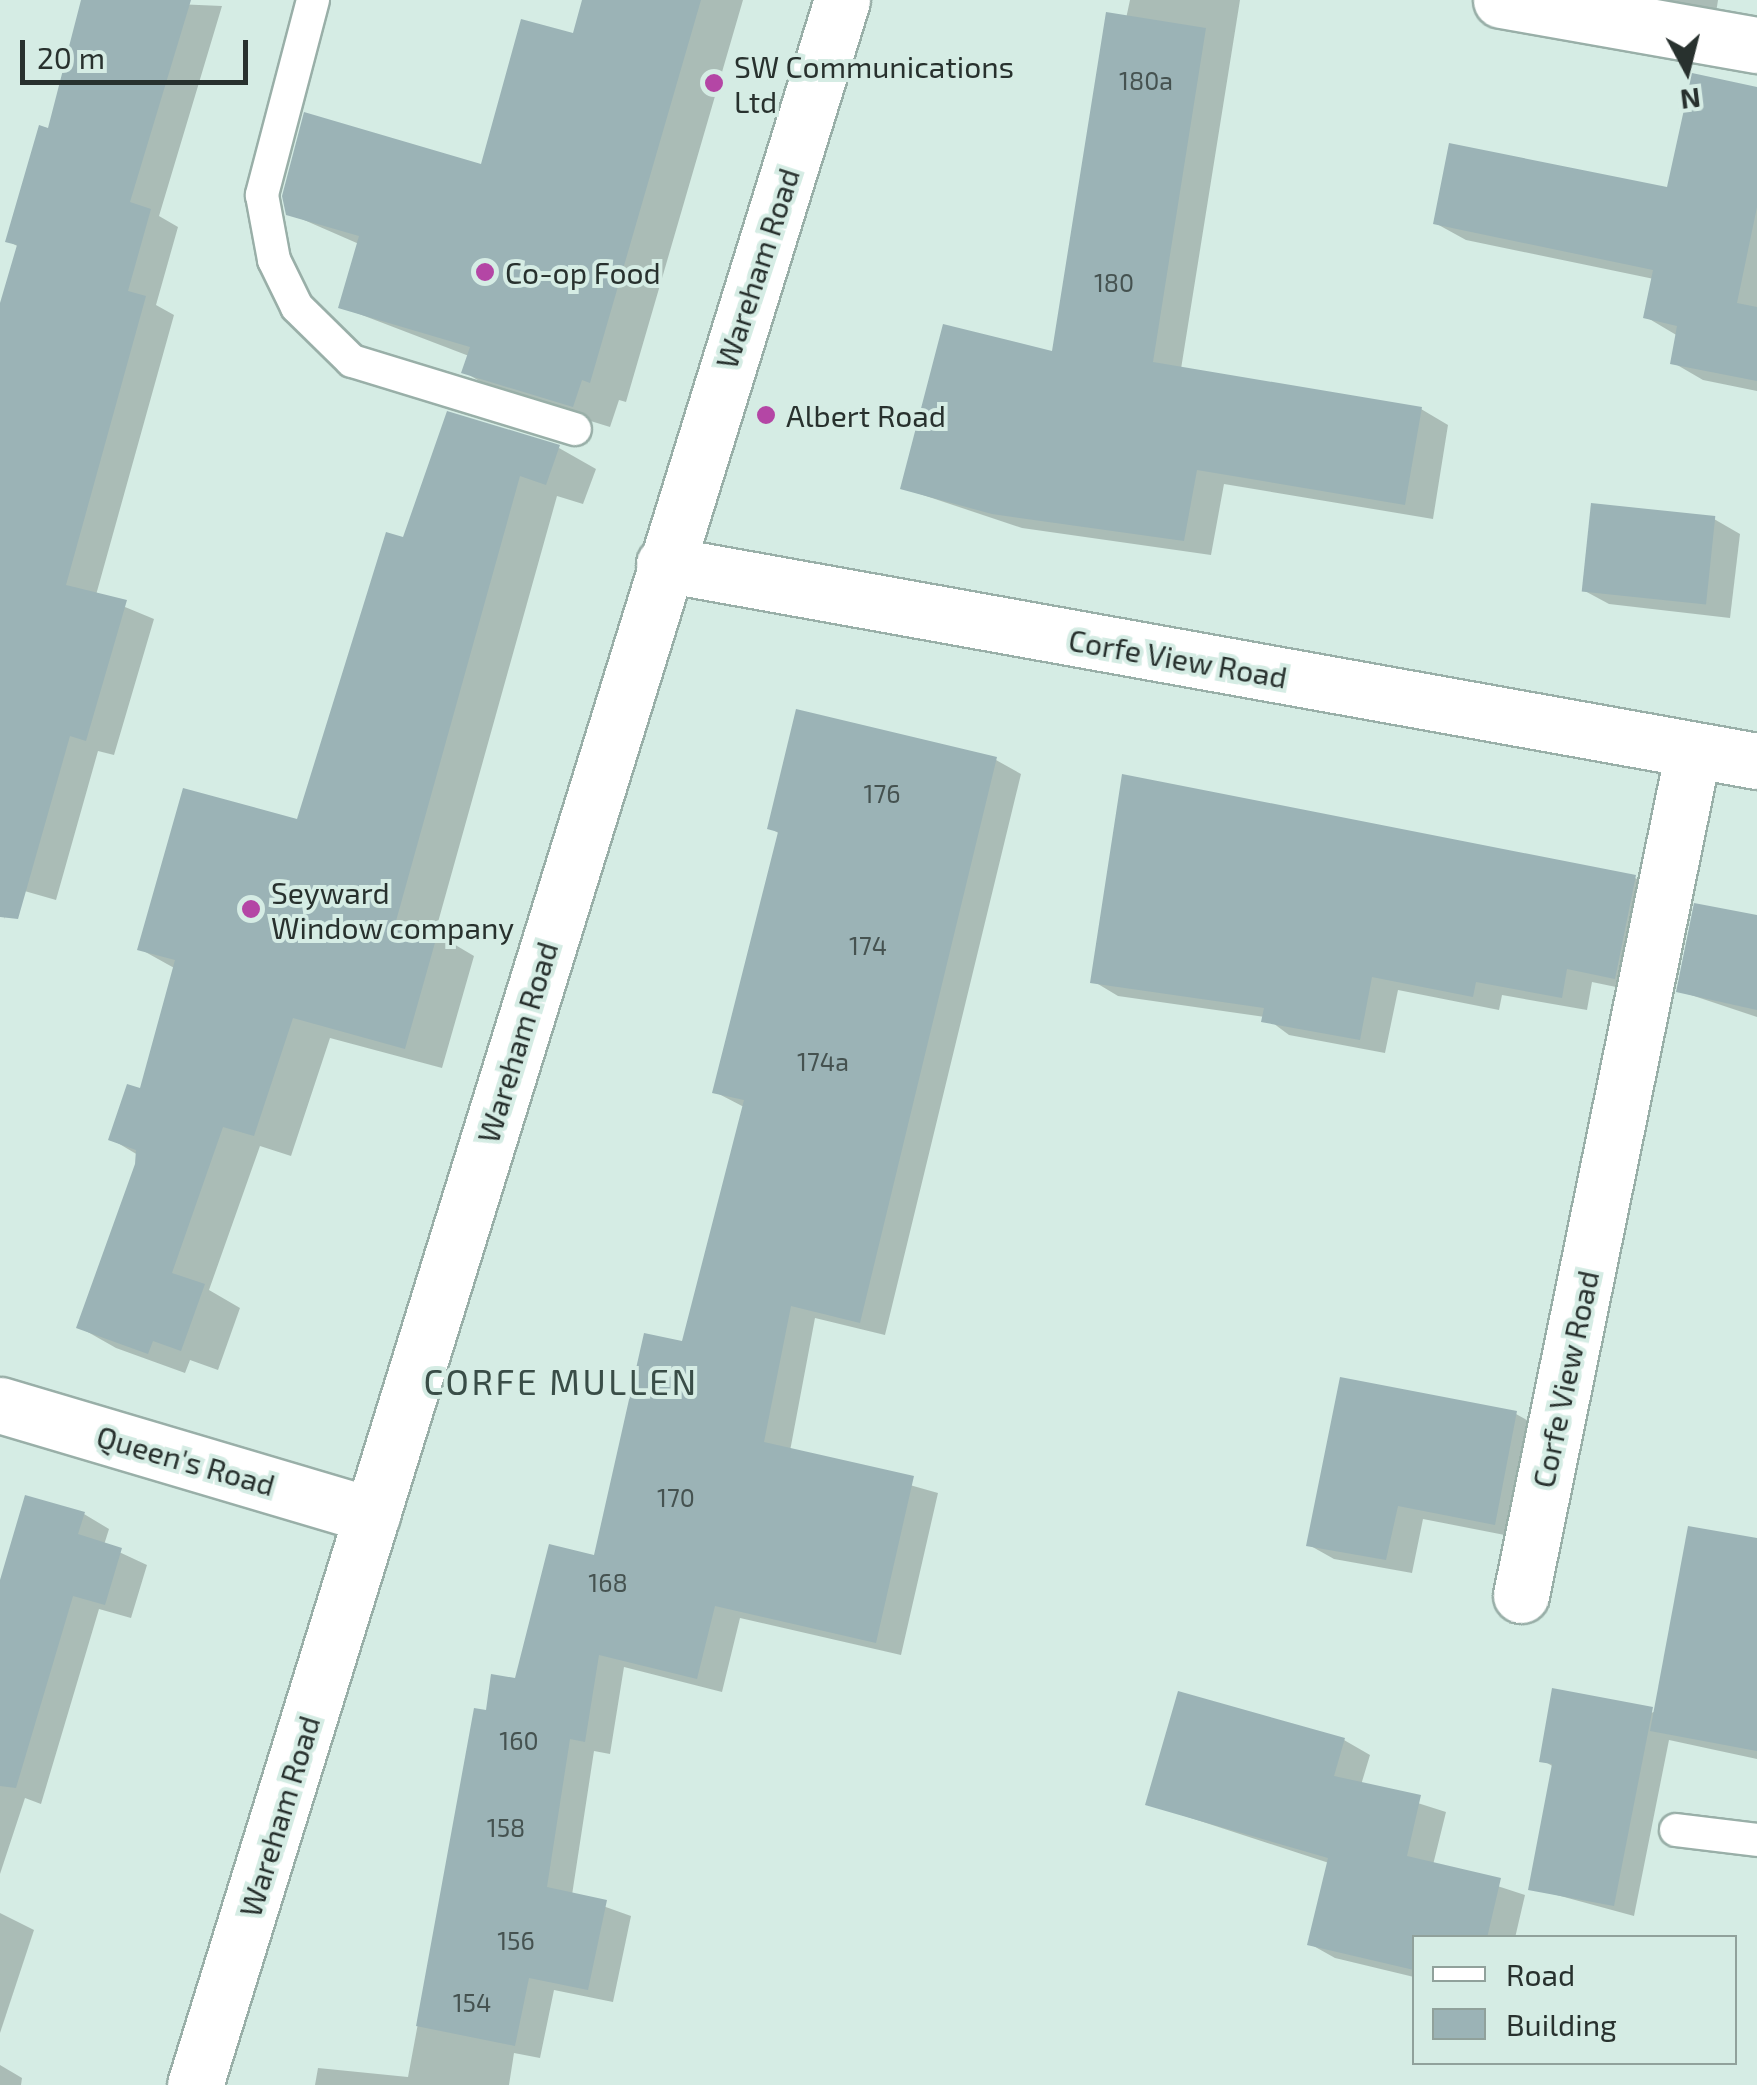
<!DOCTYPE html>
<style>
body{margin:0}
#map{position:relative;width:1757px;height:2085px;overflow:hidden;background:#d5ece4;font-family:"Exo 2",sans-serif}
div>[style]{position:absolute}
.shadow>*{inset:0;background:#0003}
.building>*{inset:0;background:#9bb3b6;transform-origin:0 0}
.roads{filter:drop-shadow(2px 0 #99afa8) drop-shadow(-2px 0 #99afa8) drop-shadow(0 2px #99afa8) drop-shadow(0 -2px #99afa8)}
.service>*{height:32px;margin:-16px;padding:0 16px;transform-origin:16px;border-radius:16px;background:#fff}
.minor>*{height:55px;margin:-27.5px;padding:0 27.5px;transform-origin:27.5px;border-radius:27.5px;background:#fff}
.tertiary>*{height:55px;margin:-27.5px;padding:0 27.5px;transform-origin:27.5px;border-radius:27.5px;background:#fff}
.dots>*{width:28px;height:28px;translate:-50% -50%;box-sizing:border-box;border:5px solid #d5ece4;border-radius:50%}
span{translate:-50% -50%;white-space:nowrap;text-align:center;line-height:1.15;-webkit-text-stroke:8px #d5ece4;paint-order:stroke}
.number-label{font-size:25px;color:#455250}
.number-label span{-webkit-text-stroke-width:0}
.poi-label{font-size:30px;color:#28312e}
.left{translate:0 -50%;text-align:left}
.street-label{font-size:30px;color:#28312e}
.quarter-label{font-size:35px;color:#394d47;letter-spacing:2.5px}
.legend{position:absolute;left:1412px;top:1935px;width:325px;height:130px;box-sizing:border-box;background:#d5ece4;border:2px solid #90a19b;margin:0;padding:12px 18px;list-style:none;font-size:30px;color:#28312e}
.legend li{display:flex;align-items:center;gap:20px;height:50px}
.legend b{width:50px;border:2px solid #90a19b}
.north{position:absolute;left:1637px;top:20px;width:100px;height:100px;-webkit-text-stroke:8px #d5ece4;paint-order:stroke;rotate:173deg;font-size:28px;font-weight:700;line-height:40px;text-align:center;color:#28312e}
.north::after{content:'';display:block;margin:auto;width:35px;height:45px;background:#28312e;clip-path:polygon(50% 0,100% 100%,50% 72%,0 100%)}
.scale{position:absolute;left:20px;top:40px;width:228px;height:45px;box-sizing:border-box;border:5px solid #28312e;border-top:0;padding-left:12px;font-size:30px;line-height:35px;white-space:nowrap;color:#28312e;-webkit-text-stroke:8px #d5ece4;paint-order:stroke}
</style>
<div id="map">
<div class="shadow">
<div style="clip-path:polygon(83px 0,222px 6px,159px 216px,178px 227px,156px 305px,174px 315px,96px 595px,154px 619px,114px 755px,98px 751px,56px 900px,14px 888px,4px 919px,0 320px,19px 247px,8px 241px,50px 131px)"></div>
<div style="clip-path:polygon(585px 0,743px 0,626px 402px,619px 400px,610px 427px,500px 393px,464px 372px,469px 356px,341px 307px,359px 244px,288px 213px,483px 167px,575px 36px)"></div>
<div style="clip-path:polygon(1130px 0,1240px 0,1181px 369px,1421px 409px,1448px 425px,1433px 519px,1224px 484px,1211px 555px,1022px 528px,902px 488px,1054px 354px)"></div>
<div style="clip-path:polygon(1636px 0,1718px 0,1716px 13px)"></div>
<div style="clip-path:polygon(1757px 89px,1757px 391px,1703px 380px,1672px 362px,1678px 336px,1646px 317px,1654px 279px,1466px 240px,1435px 223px,1669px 190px)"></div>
<div style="clip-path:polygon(559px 448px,596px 469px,583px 504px,557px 496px,435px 933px,474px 956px,442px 1068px,330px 1038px,291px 1156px,260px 1146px,209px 1290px,240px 1308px,218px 1370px,190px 1360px,185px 1373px,116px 1348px,79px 1327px,137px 1165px,138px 1155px,111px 1139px,142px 1092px,176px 969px,140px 949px,299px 822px,404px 540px)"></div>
<div style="clip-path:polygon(1714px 519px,1740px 534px,1730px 618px,1609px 604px,1583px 590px)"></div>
<div style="clip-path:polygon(798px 712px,996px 760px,1021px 774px,885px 1335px,815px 1318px,790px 1451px,938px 1493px,901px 1655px,740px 1618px,722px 1692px,624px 1667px,610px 1754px,594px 1751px,572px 1895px,631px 1916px,613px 2002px,554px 1990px,540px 2058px,514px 2053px,509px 2085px,315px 2085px,318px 2068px,408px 2077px,476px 1711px,488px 1713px,517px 1680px,596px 1558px,684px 1344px,744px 1107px,715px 1092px,780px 834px,770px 828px)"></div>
<div style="clip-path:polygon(1635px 878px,1660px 892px,1640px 992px,1592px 982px,1587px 1010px,1502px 995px,1499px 1010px,1398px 990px,1385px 1053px,1289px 1035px,1265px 1017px,1118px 996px,1093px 981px)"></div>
<div style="clip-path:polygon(1757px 918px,1757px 1017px,1679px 991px)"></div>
<div style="clip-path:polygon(1516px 1414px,1541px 1428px,1520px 1538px,1423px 1519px,1412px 1573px,1334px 1559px,1309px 1545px)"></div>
<div style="clip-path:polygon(84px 1514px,109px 1529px,104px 1545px,147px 1565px,131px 1618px,99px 1609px,41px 1804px,25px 1798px,0 1874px,0 1583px)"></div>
<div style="clip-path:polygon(1757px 1541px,1757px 1759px,1669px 1740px,1634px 1916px,1531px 1888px,1554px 1767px,1542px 1760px,1656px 1711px)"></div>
<div style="clip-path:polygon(1344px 1740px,1370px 1755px,1361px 1785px,1446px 1812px,1433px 1865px,1525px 1895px,1515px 1938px,1414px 1938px,1414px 1977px,1335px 1958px,1310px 1944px,1329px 1863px,1148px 1804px)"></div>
<div style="clip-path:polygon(0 1913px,34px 1930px,0 2033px)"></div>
<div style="clip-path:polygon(0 2065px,22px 2078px,21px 2085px,0 2085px)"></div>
</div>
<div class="building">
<div style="clip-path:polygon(81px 0,191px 0,130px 202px,151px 209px,128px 291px,146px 296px,66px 585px,127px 600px,86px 741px,70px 736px,18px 919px,0 917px,0 303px,17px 245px,5px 242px,39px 125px,48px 128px)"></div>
<div style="clip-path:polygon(582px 0,701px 0,590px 383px,582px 380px,573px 407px,461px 373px,470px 347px,338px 308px,359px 236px,286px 215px,282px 196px,304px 112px,481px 164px,521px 19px,573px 33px)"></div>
<div style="clip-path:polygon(1106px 12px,1206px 28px,1153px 362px,1422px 407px,1405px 505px,1197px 470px,1184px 541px,992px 514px,900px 489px,943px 324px,1052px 351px)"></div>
<div style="clip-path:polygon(1692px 73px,1757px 87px,1757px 207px,1737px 303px,1757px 307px,1757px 381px,1670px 364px,1677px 326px,1643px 318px,1653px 270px,1433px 224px,1449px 143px,1667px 187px)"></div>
<div style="clip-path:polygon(447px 411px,560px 445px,546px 485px,520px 476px,396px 921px,438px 932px,405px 1049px,293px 1018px,254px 1136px,223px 1127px,172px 1273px,205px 1284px,181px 1351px,153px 1341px,148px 1354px,76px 1328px,135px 1164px,136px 1150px,108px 1140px,127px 1084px,140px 1088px,175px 960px,137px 950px,183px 788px,297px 819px,386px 532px,403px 537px)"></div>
<div style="left:1591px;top:503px;width:125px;height:89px;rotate:6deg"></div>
<div style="clip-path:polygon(796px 709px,997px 757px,860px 1323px,791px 1306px,764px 1442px,914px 1476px,876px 1643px,715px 1606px,697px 1679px,599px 1655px,585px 1742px,570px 1739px,547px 1887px,607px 1900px,588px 1990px,529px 1978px,515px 2046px,416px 2026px,474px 1708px,486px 1710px,491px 1674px,515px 1678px,549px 1544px,594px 1555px,644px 1333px,682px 1341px,744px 1100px,712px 1093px,778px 832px,767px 829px)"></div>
<div style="clip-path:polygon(1122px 774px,1636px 875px,1615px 979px,1567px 969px,1562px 998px,1476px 982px,1473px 997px,1372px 977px,1360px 1040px,1261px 1022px,1264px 1008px,1090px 983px)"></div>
<div style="clip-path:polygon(1694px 903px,1757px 915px,1757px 1010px,1676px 992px)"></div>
<div style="clip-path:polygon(1340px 1377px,1517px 1411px,1495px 1525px,1398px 1506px,1386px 1560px,1306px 1546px)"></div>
<div style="clip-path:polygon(25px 1495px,85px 1512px,78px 1534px,122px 1548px,105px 1605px,73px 1596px,16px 1788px,0 1786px,0 1580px)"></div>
<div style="clip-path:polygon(1688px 1526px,1757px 1538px,1757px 1751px,1650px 1731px)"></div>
<div style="clip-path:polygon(1552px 1688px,1653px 1707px,1614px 1906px,1528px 1890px,1552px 1764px,1539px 1762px)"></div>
<div style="clip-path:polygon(1178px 1691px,1345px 1738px,1334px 1776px,1421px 1795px,1407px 1856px,1501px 1878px,1487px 1938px,1414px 1938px,1414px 1970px,1307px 1945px,1328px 1858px,1145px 1805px)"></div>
</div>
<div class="roads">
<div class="service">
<div style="left:313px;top:0;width:202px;rotate:104.7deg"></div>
<div style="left:262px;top:195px;width:66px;rotate:79.5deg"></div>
<div style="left:274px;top:260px;width:52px;rotate:63.9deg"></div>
<div style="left:297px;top:307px;width:77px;rotate:44.5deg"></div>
<div style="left:352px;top:361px;width:233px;rotate:17deg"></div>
<div style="left:1676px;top:1830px;width:82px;rotate:7deg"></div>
</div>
<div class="minor">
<div style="left:1501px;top:0;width:260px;rotate:10deg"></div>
<div style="left:664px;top:564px;width:1111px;rotate:10.22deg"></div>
<div style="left:0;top:1405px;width:388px;rotate:16.5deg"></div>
<div style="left:1521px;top:1595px;width:861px;rotate:-78.48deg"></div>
</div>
<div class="tertiary">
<div style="left:195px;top:2085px;width:2183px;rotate:-72.76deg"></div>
</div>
</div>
<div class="dots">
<div style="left:714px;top:83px;background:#b446a5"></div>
<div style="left:485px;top:272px;background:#b446a5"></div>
<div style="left:766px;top:415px;background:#b446a5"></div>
<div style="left:251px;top:909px;background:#b446a5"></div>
</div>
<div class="number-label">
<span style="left:1146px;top:80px">180a</span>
<span style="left:1114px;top:282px">180</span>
<span style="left:882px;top:793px">176</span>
<span style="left:868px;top:945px">174</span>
<span style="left:823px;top:1061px">174a</span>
<span style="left:676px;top:1497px">170</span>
<span style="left:608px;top:1582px">168</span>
<span style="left:519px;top:1740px">160</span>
<span style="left:506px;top:1827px">158</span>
<span style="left:516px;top:1940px">156</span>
<span style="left:472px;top:2002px">154</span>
</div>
<div class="poi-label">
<span class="left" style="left:734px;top:83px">SW Communications<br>Ltd</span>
<span class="left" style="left:505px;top:272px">Co-op Food</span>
<span class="left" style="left:786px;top:415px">Albert Road</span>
<span class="left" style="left:271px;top:909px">Seyward<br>Window company</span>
</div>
<div class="street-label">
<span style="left:757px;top:268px;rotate:-72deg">Wareham Road</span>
<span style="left:1178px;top:658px;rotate:10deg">Corfe View Road</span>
<span style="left:517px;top:1042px;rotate:-73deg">Wareham Road</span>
<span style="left:1565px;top:1379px;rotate:-78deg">Corfe View Road</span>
<span style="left:186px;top:1460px;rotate:16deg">Queen's Road</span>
<span style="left:279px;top:1816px;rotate:-73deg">Wareham Road</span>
</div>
<div class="quarter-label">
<span style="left:561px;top:1381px">CORFE MULLEN</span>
</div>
<ul class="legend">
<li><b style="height:12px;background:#fff"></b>Road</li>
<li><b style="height:28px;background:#9bb3b6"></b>Building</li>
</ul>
<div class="north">N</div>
<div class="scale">20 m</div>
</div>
